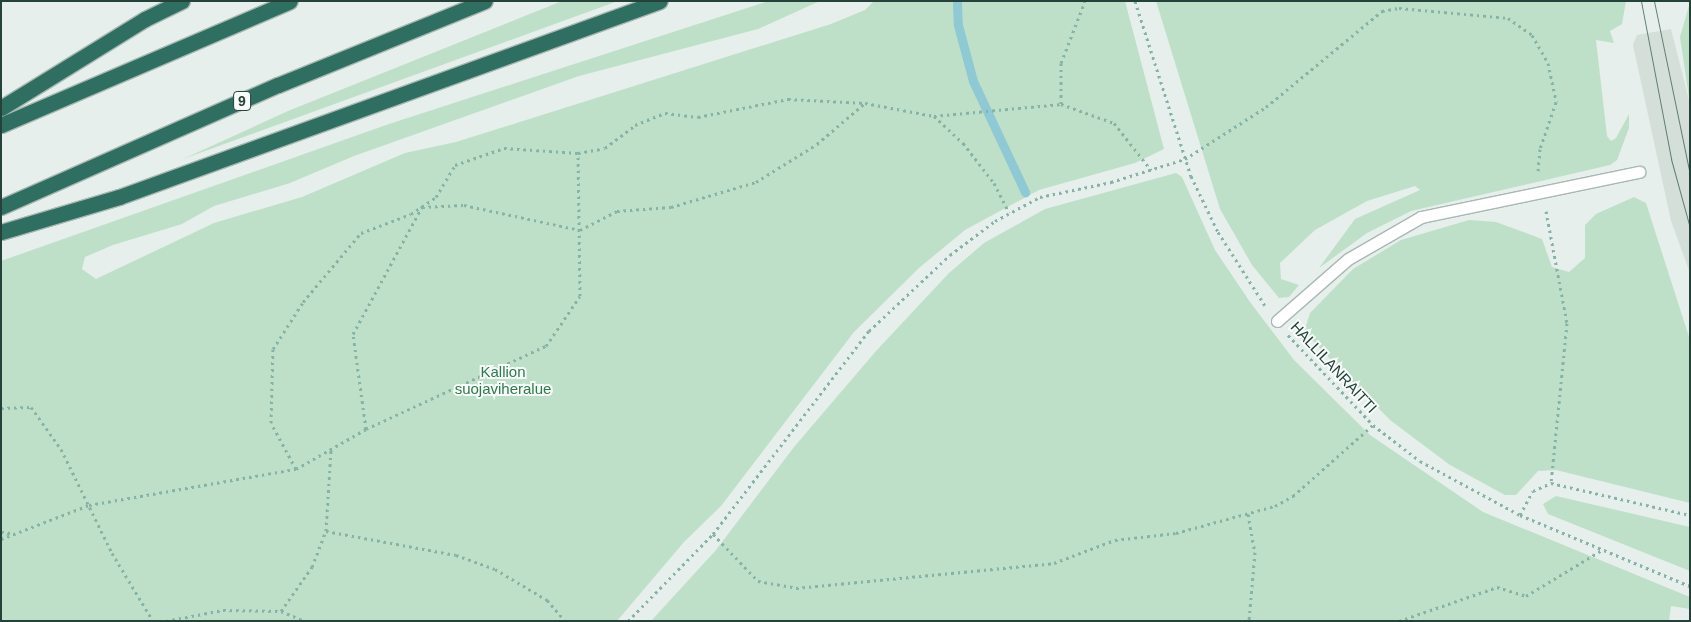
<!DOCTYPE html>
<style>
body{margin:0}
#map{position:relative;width:1691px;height:622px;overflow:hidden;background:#e6efeb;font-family:Arial,sans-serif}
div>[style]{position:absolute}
.built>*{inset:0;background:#d4dfda}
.green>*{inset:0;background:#bfe0c8}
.stream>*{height:9px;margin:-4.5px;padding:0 4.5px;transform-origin:4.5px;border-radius:4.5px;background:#8ec9d4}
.path>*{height:3px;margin-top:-1.5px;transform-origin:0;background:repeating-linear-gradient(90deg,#86b3a5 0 2.5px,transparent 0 6.5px)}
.roads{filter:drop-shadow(1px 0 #a8b8b2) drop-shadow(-1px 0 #a8b8b2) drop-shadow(0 1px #a8b8b2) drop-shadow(0 -1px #a8b8b2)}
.lane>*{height:11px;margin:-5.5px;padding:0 5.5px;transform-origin:5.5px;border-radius:5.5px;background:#fff}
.highway>*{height:15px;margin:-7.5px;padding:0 7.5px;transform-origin:7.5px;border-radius:7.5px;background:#2f6f62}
.tram>*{height:1px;margin:-0.5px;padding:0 0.5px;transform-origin:0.5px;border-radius:0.5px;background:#5f7d75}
span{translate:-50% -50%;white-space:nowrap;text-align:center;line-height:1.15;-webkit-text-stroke:4px #f7fbf9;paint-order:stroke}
.shield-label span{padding:1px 4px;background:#f7fbf9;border:1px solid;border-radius:4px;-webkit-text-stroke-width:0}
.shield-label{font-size:14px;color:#24423a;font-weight:700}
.street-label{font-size:15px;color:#24423a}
.park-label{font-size:15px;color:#2d7a4b}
.frame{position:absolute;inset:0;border:2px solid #24423a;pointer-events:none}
</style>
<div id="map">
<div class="built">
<div style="clip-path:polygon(1671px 29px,1690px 104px,1690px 273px,1671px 221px,1633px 45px,1637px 35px)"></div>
</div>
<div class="green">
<div style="clip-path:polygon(562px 1px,618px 1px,183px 159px,288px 111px)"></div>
<div style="clip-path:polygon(769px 1px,820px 1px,758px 29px,579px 76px,354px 156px,290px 183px,214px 206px,182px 224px,113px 245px,85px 257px,82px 269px,96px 279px,214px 223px,302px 197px,405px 153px,456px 142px,831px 24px,865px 10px,874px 1px,1125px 1px,1164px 149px,1135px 163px,1039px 190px,965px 230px,919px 268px,854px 332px,721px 506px,684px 542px,617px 621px,1px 621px,1px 261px,389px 124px)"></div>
<div style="clip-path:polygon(1156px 1px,1626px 1px,1622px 24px,1610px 31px,1614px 43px,1596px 40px,1607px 136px,1611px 141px,1616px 138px,1629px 114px,1629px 128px,1617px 160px,1610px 165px,1411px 211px,1367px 233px,1319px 268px,1355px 219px,1420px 190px,1415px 186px,1367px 201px,1315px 230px,1280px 263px,1281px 279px,1299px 285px,1289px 297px,1279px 298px,1252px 265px,1220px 209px)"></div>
<div style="clip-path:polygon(1690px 2px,1690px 104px,1680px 37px)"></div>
<div style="clip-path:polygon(1176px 173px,1182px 177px,1215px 250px,1250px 302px,1294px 360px,1370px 435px,1483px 512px,1690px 597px,1690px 609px,1671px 606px,1669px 621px,651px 621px,716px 550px,794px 447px,876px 351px,949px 273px,984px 243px,1045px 209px)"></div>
<div style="clip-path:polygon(1634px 197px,1646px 203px,1690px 340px,1690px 503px,1556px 470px,1538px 471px,1516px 495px,1505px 495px,1450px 465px,1390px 420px,1304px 332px,1310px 313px,1353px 269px,1401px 240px,1469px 220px,1496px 222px,1542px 239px,1552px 267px,1569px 272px,1585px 258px,1585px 225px,1596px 214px)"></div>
<div style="clip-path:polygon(1556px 496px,1690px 527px,1690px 571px,1548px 514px,1543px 504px)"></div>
</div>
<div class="stream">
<div style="left:957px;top:2px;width:23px;rotate:88deg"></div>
<div style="left:958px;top:25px;width:58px;rotate:75deg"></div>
<div style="left:973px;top:81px;width:123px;rotate:64.9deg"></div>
</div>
<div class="path">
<div style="left:1135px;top:1px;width:184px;rotate:72.3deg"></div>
<div style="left:1191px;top:176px;width:62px;rotate:64.3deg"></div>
<div style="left:1218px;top:232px;width:89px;rotate:57.4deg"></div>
<div style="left:1061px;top:104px;width:41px;rotate:-90deg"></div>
<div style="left:1061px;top:63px;width:66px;rotate:-68.8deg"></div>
<div style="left:934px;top:116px;width:40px;rotate:43deg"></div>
<div style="left:963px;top:143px;width:51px;rotate:52.2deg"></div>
<div style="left:994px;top:183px;width:33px;rotate:63deg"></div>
<div style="left:1546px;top:211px;width:114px;rotate:79.4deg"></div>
<div style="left:1567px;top:323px;width:161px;rotate:95.7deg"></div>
<div style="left:1288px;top:335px;width:124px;rotate:46.6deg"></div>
<div style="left:1373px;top:425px;width:59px;rotate:37.5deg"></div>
<div style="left:1420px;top:461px;width:114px;rotate:28.4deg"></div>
<div style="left:1520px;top:515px;width:184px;rotate:22.7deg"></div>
<div style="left:1px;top:408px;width:30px;rotate:-2deg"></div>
<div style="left:31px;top:407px;width:52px;rotate:54.5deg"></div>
<div style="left:61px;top:449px;width:116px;rotate:63.9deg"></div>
<div style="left:112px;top:553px;width:79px;rotate:58.9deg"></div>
<div style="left:366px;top:429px;width:96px;rotate:-97.8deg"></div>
<div style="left:353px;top:334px;width:145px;rotate:-61.5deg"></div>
<div style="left:422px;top:207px;width:42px;rotate:-2.7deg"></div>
<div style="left:464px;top:205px;width:119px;rotate:12.2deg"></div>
<div style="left:580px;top:230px;width:42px;rotate:-27.2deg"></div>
<div style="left:617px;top:211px;width:54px;rotate:-4.2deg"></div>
<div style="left:671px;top:207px;width:89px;rotate:-16.4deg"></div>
<div style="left:756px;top:182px;width:72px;rotate:-31.9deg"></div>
<div style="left:817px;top:144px;width:63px;rotate:-40.5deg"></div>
<div style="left:296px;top:469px;width:52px;rotate:-118.5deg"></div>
<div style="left:271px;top:423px;width:74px;rotate:-88.5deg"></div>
<div style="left:273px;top:349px;width:56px;rotate:-57.4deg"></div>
<div style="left:303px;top:302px;width:90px;rotate:-50deg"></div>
<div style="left:361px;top:233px;width:53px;rotate:-20.8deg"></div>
<div style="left:411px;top:214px;width:30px;rotate:-34deg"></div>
<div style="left:436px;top:197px;width:37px;rotate:-59deg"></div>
<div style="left:455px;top:165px;width:52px;rotate:-19.1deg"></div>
<div style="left:504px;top:148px;width:74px;rotate:3.9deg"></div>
<div style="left:578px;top:153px;width:27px;rotate:-10deg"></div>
<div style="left:605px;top:148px;width:38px;rotate:-37deg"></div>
<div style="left:635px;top:125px;width:32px;rotate:-22deg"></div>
<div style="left:665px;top:113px;width:33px;rotate:7deg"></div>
<div style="left:698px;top:117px;width:92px;rotate:-11.3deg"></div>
<div style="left:788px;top:99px;width:77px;rotate:3deg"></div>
<div style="left:865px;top:103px;width:70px;rotate:10.7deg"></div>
<div style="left:934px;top:116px;width:128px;rotate:-5.4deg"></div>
<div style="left:1061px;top:104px;width:56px;rotate:19.7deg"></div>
<div style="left:1114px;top:123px;width:60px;rotate:51.8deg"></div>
<div style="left:1248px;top:514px;width:39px;rotate:80deg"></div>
<div style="left:1255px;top:552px;width:69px;rotate:95deg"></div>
<div style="left:1520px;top:515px;width:27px;rotate:-62deg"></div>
<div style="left:1533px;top:491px;width:20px;rotate:-24deg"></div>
<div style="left:1551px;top:483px;width:143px;rotate:13deg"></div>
<div style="left:326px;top:531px;width:132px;rotate:10.5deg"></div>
<div style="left:456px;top:555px;width:41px;rotate:19.7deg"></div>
<div style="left:495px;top:569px;width:61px;rotate:30.8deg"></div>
<div style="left:547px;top:600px;width:28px;rotate:49deg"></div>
<div style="left:1px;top:532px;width:9px;rotate:6deg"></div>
<div style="left:713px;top:534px;width:65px;rotate:46.2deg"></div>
<div style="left:758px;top:581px;width:39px;rotate:10deg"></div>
<div style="left:796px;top:588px;width:259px;rotate:-5.5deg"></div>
<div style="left:1054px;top:563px;width:65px;rotate:-20.7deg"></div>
<div style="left:1115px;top:540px;width:61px;rotate:-6.5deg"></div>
<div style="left:1176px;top:533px;width:103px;rotate:-15.3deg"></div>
<div style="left:1275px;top:506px;width:21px;rotate:-29deg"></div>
<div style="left:1293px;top:496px;width:107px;rotate:-41.6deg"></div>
<div style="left:1px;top:539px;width:94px;rotate:-21.1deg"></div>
<div style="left:89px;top:505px;width:210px;rotate:-9.9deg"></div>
<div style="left:296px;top:469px;width:81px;rotate:-29.7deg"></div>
<div style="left:366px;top:429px;width:198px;rotate:-24.8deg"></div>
<div style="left:546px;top:346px;width:60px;rotate:-55.8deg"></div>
<div style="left:580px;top:296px;width:143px;rotate:-90.8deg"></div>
<div style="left:281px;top:611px;width:54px;rotate:-54.8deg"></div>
<div style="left:312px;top:567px;width:39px;rotate:-69deg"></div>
<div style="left:326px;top:531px;width:82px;rotate:-86.5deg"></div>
<div style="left:166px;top:621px;width:58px;rotate:-10.9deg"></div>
<div style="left:223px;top:610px;width:58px;rotate:1deg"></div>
<div style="left:281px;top:611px;width:25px;rotate:23deg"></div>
<div style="left:628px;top:621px;width:122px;rotate:-45.7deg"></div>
<div style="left:713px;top:534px;width:256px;rotate:-52.5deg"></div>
<div style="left:869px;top:331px;width:111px;rotate:-43.2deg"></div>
<div style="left:950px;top:255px;width:56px;rotate:-37.1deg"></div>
<div style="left:995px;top:221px;width:51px;rotate:-28.1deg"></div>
<div style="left:1040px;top:197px;width:73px;rotate:-11.9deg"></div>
<div style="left:1111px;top:182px;width:77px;rotate:-17.3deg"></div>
<div style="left:1185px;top:159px;width:96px;rotate:-32.7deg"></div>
<div style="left:1266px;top:107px;width:151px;rotate:-39.6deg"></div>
<div style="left:1382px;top:11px;width:17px;rotate:-10deg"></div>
<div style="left:1399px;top:8px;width:109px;rotate:5.2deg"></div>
<div style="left:1508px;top:18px;width:29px;rotate:35deg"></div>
<div style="left:1532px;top:35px;width:32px;rotate:60deg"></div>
<div style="left:1548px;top:63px;width:40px;rotate:78deg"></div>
<div style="left:1556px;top:102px;width:50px;rotate:108.8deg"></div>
<div style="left:1540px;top:149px;width:24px;rotate:95deg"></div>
<div style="left:1399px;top:621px;width:104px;rotate:-19.1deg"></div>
<div style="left:1497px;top:587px;width:30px;rotate:17deg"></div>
<div style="left:1526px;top:596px;width:89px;rotate:-31.2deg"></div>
</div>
<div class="roads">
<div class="lane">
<div style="left:1277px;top:321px;width:94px;rotate:-41.1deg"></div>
<div style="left:1348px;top:259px;width:84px;rotate:-29.9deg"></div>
<div style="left:1421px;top:217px;width:223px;rotate:-11.7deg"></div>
</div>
<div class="highway">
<div style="left:1px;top:108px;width:169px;rotate:-31.7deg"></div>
<div style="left:145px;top:19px;width:41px;rotate:-25.9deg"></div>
<div style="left:1px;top:125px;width:314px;rotate:-23.2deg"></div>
<div style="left:1px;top:207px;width:303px;rotate:-23.8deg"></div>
<div style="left:278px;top:85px;width:223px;rotate:-22.1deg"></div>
<div style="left:1px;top:232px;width:123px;rotate:-16.5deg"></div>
<div style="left:119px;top:197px;width:575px;rotate:-19.92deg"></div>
</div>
</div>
<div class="tram">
<div style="left:1641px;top:1px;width:161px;rotate:79.2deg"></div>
<div style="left:1671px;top:159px;width:72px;rotate:74.6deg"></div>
<div style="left:1654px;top:1px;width:178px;rotate:78.3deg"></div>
</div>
<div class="shield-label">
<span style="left:242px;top:101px">9</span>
</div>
<div class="street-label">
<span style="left:1334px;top:367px;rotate:47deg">HALLILANRAITTI</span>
</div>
<div class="park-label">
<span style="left:503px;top:380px">Kallion<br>suojaviheralue</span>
</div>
<div class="frame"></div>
</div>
